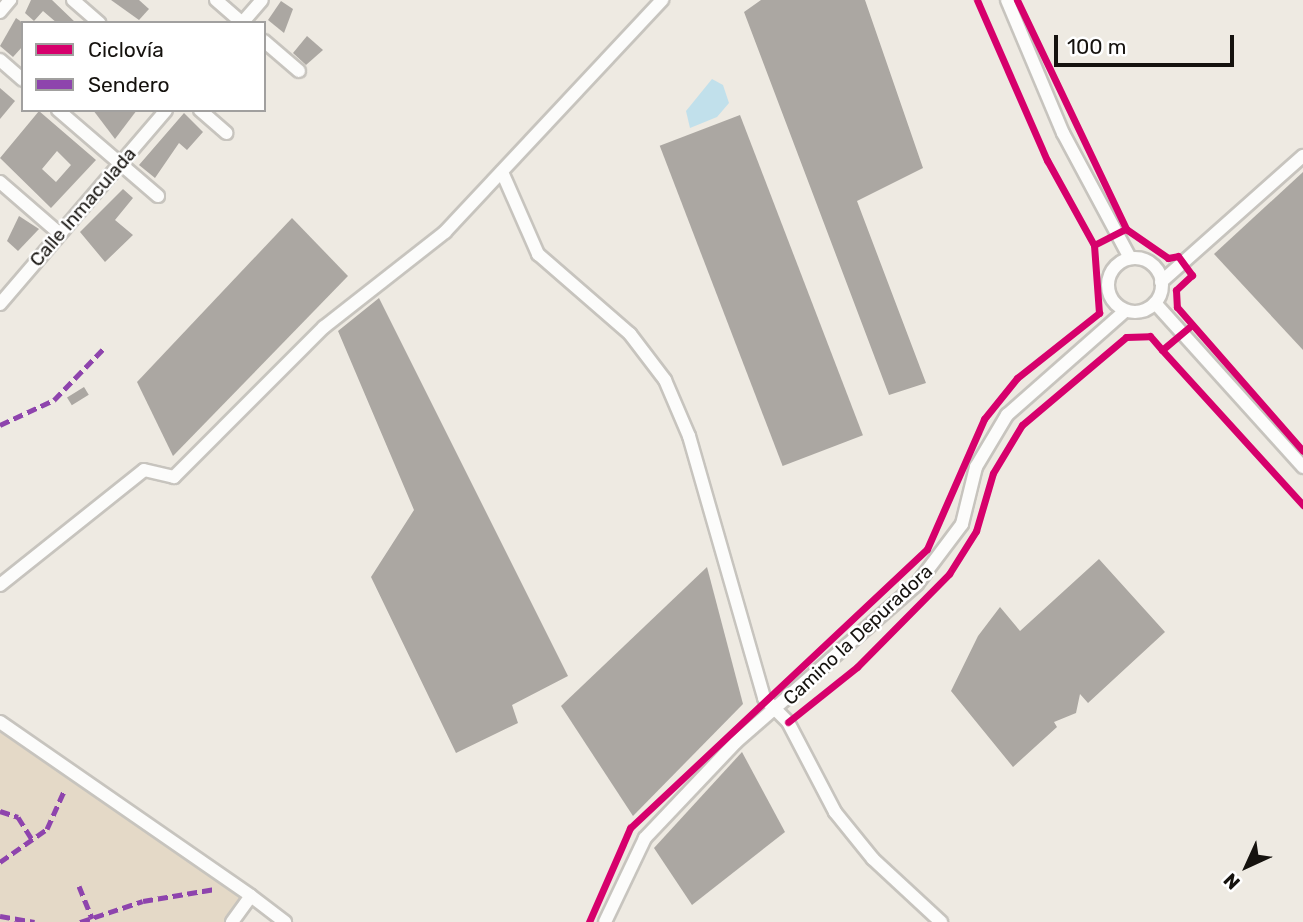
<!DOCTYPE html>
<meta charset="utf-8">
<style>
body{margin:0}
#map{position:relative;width:1303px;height:922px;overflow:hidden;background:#eeeae2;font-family:Rubik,sans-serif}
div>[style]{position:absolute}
.green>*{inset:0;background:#e4d9c7}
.water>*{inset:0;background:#c1e0eb}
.building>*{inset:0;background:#aba7a2;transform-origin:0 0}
.roads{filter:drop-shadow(2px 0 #c7c4be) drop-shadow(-2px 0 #c7c4be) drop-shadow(0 2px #c7c4be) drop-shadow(0 -2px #c7c4be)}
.minor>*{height:12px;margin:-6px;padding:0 6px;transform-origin:6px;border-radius:6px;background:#fcfcfb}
.minor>.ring{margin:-6px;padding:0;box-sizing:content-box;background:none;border:12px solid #fcfcfb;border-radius:50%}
.quiet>*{height:5px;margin-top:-2.5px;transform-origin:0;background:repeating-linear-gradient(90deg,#8e44ad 0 10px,transparent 0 15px)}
.cycleway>*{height:7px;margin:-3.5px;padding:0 3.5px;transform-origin:3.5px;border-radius:3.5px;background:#d6006c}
span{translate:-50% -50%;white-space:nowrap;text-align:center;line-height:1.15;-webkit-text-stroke:5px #fff;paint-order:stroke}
.street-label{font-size:19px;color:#15120e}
.legend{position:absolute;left:21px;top:21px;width:245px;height:91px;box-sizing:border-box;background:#fff;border:2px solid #a1a09f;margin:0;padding:9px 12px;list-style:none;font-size:21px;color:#15120e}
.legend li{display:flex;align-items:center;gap:14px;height:35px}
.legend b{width:35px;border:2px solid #a1a09f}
.north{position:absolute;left:1212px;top:831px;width:70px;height:70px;-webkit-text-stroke:5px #fff;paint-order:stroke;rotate:225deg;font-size:19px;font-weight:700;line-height:28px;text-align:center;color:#15120e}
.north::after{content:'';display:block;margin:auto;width:24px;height:32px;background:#15120e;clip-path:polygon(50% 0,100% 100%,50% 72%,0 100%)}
.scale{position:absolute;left:1054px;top:35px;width:180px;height:32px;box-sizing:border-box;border:4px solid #15120e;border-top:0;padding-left:9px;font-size:21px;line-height:24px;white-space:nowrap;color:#15120e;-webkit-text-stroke:5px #fff;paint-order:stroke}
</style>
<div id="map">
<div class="green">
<div style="clip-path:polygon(0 732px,251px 896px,232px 922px,0 922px)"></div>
</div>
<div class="water">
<div style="clip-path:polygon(712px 79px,723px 85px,729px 103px,717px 117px,690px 128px,686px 111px)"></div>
</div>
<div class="building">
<div style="clip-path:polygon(31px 0,52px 0,76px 23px,57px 23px,43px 11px,34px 21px,25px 13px)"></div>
<div style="clip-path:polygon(111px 0,139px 0,149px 9px,139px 20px)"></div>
<div style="clip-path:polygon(761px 0,865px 0,923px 168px,857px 201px,926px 383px,889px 395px,744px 12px)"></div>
<div style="clip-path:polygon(281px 1px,293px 9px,284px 33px,268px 20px)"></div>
<div style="clip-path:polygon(16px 18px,23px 23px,23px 46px,13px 57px,0 46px)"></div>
<div style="clip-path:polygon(307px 36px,323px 50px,306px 65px,293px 53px)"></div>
<div style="clip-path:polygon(0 88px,15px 101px,0 119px)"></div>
<div style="clip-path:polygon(93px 110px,137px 110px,115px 139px)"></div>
<div style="clip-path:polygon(evenodd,39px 111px,96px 160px,51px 208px,0 158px,39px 111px,57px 151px,71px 165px,56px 182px,42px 169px,57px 151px)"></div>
<div style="clip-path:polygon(184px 113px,203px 132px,187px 150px,179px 143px,155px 178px,139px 165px)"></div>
<div style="left:740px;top:115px;width:343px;height:86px;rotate:69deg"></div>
<div style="clip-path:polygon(1303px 172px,1303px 350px,1214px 254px)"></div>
<div style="clip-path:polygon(123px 189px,133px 198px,115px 220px,133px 235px,105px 262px,80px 232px)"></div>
<div style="clip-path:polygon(19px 216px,39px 229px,18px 251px,7px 241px)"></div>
<div style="clip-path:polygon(292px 218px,348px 276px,173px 456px,137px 382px)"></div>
<div style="clip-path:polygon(379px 298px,568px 676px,512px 705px,518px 723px,456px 753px,371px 577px,414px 510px,338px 331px)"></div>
<div style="left:84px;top:387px;width:9px;height:20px;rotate:58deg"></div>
<div style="clip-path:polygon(1099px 559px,1165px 632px,1088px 703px,1080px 694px,1076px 713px,1054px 722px,1057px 727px,1013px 767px,951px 691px,978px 636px,1000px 607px,1020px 631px)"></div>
<div style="clip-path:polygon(707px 567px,743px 704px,633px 816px,561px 706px)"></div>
<div style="clip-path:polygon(742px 752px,785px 832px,692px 905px,654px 848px)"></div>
</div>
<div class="roads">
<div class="minor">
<div style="left:73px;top:0;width:35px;rotate:41deg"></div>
<div style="left:216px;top:0;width:35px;rotate:41deg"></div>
<div style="left:1007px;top:0;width:144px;rotate:67.2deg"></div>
<div style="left:1063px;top:133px;width:142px;rotate:61.8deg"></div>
<div style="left:0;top:12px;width:16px;rotate:-50deg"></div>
<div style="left:242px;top:23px;width:30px;rotate:-49deg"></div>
<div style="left:264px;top:41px;width:46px;rotate:40.6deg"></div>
<div style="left:0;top:60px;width:30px;rotate:41deg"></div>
<div style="left:58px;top:110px;width:132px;rotate:40.7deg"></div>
<div style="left:200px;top:110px;width:35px;rotate:41deg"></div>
<div style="left:502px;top:172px;width:90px;rotate:66.3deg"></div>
<div style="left:538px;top:254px;width:122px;rotate:41deg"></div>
<div style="left:630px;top:334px;width:58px;rotate:52.7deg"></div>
<div style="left:665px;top:380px;width:61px;rotate:66.8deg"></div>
<div style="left:689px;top:436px;width:273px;rotate:74deg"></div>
<div style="left:764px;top:698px;width:34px;rotate:45deg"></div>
<div style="left:788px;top:722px;width:102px;rotate:62.4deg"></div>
<div style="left:835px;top:812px;width:60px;rotate:51deg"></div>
<div style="left:873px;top:859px;width:93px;rotate:42.8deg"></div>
<div style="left:0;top:182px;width:79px;rotate:40.9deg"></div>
<div class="ring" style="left:1108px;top:258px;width:42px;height:42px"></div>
<div style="left:1161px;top:282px;width:190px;rotate:-41.6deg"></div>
<div style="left:1155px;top:303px;width:221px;rotate:47.9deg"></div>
<div style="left:0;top:304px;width:255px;rotate:-49.4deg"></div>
<div style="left:0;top:585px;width:184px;rotate:-38.6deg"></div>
<div style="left:144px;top:470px;width:31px;rotate:13deg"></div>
<div style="left:174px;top:477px;width:212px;rotate:-45deg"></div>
<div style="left:324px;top:327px;width:154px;rotate:-38.1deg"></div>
<div style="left:445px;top:232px;width:318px;rotate:-46.9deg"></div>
<div style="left:0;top:722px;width:305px;rotate:34.7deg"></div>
<div style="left:232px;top:922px;width:32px;rotate:-54deg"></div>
<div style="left:251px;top:896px;width:43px;rotate:37.4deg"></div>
<div style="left:605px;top:922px;width:93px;rotate:-64.5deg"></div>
<div style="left:645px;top:838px;width:132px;rotate:-46.5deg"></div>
<div style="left:736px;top:742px;width:240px;rotate:-41.1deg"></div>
<div style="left:917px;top:584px;width:75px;rotate:-53.1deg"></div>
<div style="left:962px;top:524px;width:59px;rotate:-76.2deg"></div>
<div style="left:976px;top:467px;width:61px;rotate:-59.2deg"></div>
<div style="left:1007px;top:415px;width:157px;rotate:-41.4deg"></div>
</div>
</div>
<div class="quiet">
<div style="left:0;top:425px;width:60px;rotate:-24.8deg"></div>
<div style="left:54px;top:400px;width:74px;rotate:-46.1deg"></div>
<div style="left:0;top:811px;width:19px;rotate:18deg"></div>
<div style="left:18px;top:817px;width:26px;rotate:58deg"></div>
<div style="left:0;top:862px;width:57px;rotate:-35.1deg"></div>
<div style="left:47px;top:829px;width:44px;rotate:-65.8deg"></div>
<div style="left:79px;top:886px;width:35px;rotate:68deg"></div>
<div style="left:0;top:916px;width:35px;rotate:10deg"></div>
<div style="left:80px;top:922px;width:66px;rotate:-18.4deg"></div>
<div style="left:143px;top:901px;width:73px;rotate:-9.5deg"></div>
</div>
<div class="cycleway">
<div style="left:977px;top:0;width:175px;rotate:66.4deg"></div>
<div style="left:1047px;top:160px;width:97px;rotate:61.1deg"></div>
<div style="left:1017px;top:0;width:254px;rotate:64.5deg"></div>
<div style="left:1126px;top:229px;width:51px;rotate:34.6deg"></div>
<div style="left:1168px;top:258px;width:10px;rotate:-11deg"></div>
<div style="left:1178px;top:256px;width:24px;rotate:54deg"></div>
<div style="left:1192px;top:275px;width:22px;rotate:137deg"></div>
<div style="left:1176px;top:290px;width:17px;rotate:87deg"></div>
<div style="left:1177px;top:307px;width:191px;rotate:48.8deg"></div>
<div style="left:1162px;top:350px;width:210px;rotate:47.7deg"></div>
<div style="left:788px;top:722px;width:88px;rotate:-38.6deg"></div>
<div style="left:857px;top:667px;width:131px;rotate:-45.3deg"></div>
<div style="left:949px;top:574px;width:51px;rotate:-57.9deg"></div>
<div style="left:976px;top:531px;width:60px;rotate:-73.7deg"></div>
<div style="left:993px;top:473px;width:56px;rotate:-58.9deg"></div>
<div style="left:1022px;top:425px;width:136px;rotate:-40.2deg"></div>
<div style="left:1126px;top:337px;width:24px;rotate:-2deg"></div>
<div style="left:1150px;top:336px;width:18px;rotate:49deg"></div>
<div style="left:1162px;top:350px;width:39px;rotate:-40deg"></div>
<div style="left:589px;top:922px;width:103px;rotate:-66.4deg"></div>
<div style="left:630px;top:828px;width:407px;rotate:-43.2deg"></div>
<div style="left:927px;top:549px;width:142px;rotate:-66.3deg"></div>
<div style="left:984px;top:419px;width:53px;rotate:-51.2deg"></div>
<div style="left:1017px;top:378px;width:105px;rotate:-38.4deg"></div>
<div style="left:1099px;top:313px;width:68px;rotate:-94.2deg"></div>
<div style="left:1094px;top:245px;width:36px;rotate:-27deg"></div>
</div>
<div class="street-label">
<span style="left:83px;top:207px;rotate:-49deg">Calle Inmaculada</span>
<span style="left:858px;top:635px;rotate:-43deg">Camino la Depuradora</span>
</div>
<ul class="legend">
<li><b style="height:9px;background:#d6006c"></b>Ciclovía</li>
<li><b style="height:9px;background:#8e44ad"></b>Sendero</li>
</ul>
<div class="north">N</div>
<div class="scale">100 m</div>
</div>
